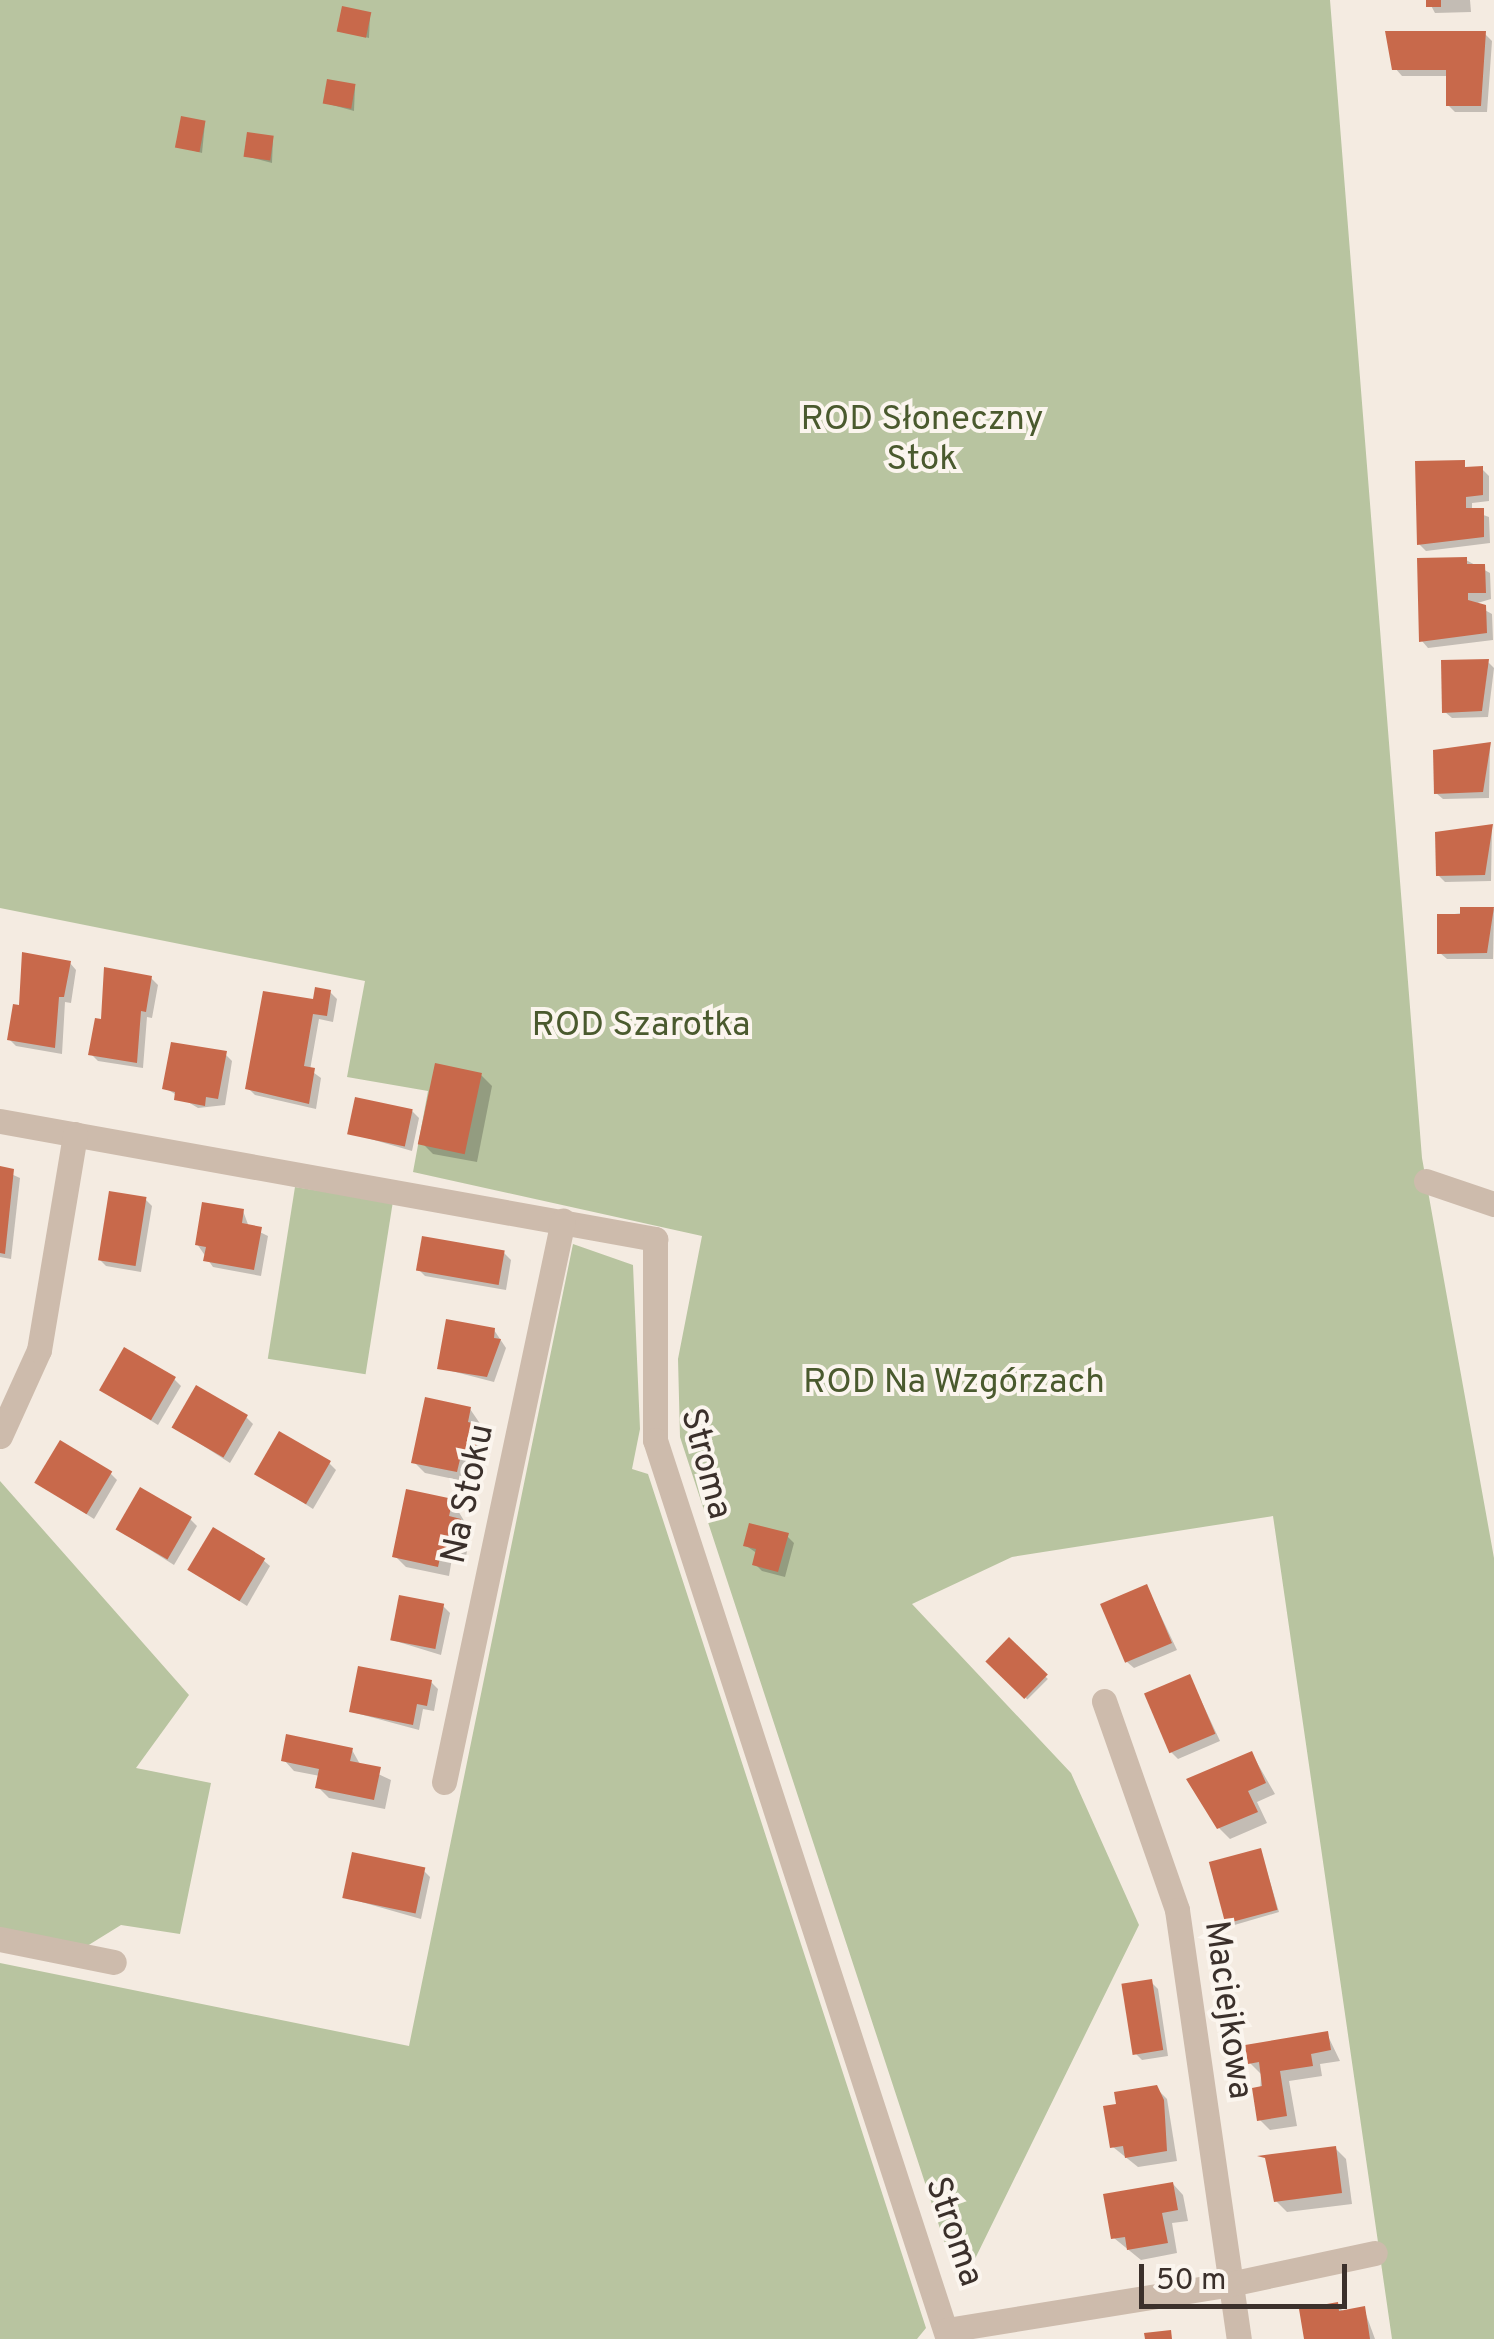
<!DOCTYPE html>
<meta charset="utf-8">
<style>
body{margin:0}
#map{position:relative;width:1494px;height:2339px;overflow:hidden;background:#f4ebe1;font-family:Overpass,sans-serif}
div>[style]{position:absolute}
.green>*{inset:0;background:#b8c4a0;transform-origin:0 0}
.shadow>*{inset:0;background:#0003;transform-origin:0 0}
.building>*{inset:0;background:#c8694b;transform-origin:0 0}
.minor>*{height:25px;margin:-12.5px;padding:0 12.5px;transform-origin:12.5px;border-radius:12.5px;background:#cdbbac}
span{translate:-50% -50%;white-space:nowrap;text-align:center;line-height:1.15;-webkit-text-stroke:8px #fbf5ee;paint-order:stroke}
.park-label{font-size:35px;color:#4a5a2e}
.street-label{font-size:35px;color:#3b302b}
.scale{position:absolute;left:1139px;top:2264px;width:208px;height:45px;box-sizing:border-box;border:5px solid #3b302b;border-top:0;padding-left:12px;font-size:30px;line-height:35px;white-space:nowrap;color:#3b302b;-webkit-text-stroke:8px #fbf5ee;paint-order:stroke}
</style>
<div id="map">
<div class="green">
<div style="clip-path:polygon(0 0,1330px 0,1422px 1158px,1494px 1558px,1494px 2339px,1392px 2339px,1273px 1516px,1012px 1557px,912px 1604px,1071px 1773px,1139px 1925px,971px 2267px,951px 2262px,680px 1437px,678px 1359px,702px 1236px,413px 1172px,428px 1091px,347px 1077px,365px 981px,0 908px)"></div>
<div style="left:295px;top:1187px;width:99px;height:174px;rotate:9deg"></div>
<div style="clip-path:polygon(573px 1244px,633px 1265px,640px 1429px,632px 1469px,648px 1474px,926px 2328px,917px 2339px,0 2339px,0 1963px,409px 2046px)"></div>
<div style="clip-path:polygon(0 1481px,189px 1695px,136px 1768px,211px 1783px,180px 1934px,121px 1925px,87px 1946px,0 1928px)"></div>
</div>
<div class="shadow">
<div style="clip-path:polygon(1428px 0,1470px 0,1471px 12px,1435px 13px)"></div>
<div style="clip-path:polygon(370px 15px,369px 38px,340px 31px)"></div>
<div style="clip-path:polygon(1485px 34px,1492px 41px,1487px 112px,1455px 112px,1448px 105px,1449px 76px,1402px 76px,1395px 68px)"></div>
<div style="clip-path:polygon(355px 87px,354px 111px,325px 103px)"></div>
<div style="clip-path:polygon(205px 123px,202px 153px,178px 146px)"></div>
<div style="clip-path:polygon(273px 139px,272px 163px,245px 156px)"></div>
<div style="clip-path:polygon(1482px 469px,1489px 476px,1489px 501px,1472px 503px,1472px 511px,1489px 517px,1490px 543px,1426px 551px,1419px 544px)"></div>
<div style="clip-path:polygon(1466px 560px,1490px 573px,1491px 599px,1474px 604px,1492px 614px,1493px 640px,1428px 648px,1422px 641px)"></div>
<div style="clip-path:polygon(1488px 662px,1494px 668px,1488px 717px,1452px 718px,1445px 712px)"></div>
<div style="clip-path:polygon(1490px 745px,1489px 798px,1443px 799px,1436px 793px)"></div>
<div style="clip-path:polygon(1492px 827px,1491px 881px,1445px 882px,1438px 875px)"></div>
<div style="clip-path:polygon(1494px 909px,1493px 959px,1447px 959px,1440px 953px,1439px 916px)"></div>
<div style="clip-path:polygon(70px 963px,76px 970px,71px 1003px,65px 1002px,62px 1054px,16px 1046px,9px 1039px,21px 1007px)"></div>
<div style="clip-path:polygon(151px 978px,158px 985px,152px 1018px,147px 1017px,143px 1068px,98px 1061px,91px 1054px,103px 1022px)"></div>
<div style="clip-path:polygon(330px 992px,337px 999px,333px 1022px,319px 1019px,310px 1070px,321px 1078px,316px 1109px,255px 1095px,248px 1088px)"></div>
<div style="clip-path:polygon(225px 1054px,232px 1061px,225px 1105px,198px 1108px,165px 1088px)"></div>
<div style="clip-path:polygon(481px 1075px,492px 1086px,477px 1162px,433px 1154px,422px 1143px)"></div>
<div style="clip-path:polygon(412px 1111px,419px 1118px,412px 1151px,350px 1133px)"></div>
<div style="clip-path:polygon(0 1169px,20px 1178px,11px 1259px,0 1257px)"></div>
<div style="clip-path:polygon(145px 1199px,152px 1206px,141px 1272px,106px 1266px,99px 1259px)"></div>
<div style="clip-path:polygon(243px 1211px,249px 1227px,268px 1236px,261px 1276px,213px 1267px,197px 1244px)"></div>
<div style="clip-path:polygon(504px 1253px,511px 1260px,506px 1290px,425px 1276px,419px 1270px)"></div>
<div style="clip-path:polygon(494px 1330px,506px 1348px,494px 1382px,440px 1368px)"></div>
<div style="clip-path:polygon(174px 1379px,181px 1386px,158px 1425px,102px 1390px)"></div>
<div style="clip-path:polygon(470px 1409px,490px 1438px,484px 1467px,471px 1464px,468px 1482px,425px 1473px,414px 1462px)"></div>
<div style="clip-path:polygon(246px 1417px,253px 1424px,230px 1463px,174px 1427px)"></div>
<div style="clip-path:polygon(329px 1463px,336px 1470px,313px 1509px,257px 1473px)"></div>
<div style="clip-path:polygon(110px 1473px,117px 1480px,94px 1519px,38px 1483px)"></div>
<div style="clip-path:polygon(452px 1501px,471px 1532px,465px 1561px,452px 1558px,449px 1576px,406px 1567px,395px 1556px)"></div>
<div style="clip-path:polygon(190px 1519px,197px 1526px,174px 1565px,117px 1529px)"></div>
<div style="clip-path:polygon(787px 1536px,794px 1543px,785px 1577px,762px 1571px,755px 1564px,758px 1554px,745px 1545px)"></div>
<div style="clip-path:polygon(263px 1560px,270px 1566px,247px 1606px,191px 1570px)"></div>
<div style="clip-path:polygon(1147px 1587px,1177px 1650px,1134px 1668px,1127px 1662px)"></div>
<div style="clip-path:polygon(443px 1606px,450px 1613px,441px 1655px,392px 1640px)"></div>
<div style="left:1009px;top:1640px;width:55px;height:29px;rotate:45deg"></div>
<div style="clip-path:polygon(1190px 1677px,1220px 1741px,1178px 1759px,1171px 1752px)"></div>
<div style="clip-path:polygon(431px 1682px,438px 1689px,434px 1711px,423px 1709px,419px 1730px,352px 1712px)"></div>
<div style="clip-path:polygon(352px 1750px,361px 1766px,391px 1780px,385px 1809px,329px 1798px,318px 1787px,320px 1776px,294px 1771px,284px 1760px)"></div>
<div style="clip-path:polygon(1252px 1754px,1275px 1794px,1257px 1802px,1267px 1823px,1230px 1839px,1219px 1828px)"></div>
<div style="clip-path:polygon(1261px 1851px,1279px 1912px,1231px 1926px,1228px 1923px)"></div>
<div style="clip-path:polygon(423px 1870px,430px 1877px,421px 1919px,344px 1897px)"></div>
<div style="clip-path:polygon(1151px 1982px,1158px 1989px,1168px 2056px,1142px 2060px,1135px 2053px)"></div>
<div style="clip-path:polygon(1327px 2034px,1340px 2061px,1320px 2064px,1322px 2076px,1289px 2081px,1297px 2126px,1270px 2130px,1259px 2119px,1261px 2074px,1250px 2063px)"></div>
<div style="clip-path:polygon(1156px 2088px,1167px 2099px,1177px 2161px,1138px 2167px,1113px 2147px,1119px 2106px)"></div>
<div style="clip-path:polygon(1335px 2148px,1346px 2159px,1352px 2204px,1287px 2212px,1276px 2201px)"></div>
<div style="clip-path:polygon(1173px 2184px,1183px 2195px,1188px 2221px,1172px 2223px,1177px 2253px,1141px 2260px,1114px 2238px)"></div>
<div style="clip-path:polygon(1337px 2305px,1344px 2312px,1364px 2309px,1375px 2339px,1306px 2339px)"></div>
</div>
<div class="building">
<div style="left:1426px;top:0;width:15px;height:7px"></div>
<div style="left:342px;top:6px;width:30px;height:26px;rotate:12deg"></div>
<div style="clip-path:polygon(1385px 31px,1486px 31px,1481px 106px,1446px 106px,1446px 70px,1392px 70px)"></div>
<div style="left:327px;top:79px;width:29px;height:25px;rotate:10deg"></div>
<div style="left:181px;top:116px;width:25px;height:32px;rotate:11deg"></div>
<div style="left:247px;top:132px;width:27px;height:25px;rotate:8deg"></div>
<div style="clip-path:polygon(1465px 460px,1465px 467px,1483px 466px,1483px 495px,1466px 497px,1466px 508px,1484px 508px,1484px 537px,1417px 545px,1415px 461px)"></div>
<div style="clip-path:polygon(1467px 557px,1467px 564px,1485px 564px,1486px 593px,1468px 593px,1468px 600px,1486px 605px,1487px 633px,1419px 642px,1417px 558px)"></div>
<div style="clip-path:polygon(1489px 659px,1482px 711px,1442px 713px,1441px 660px)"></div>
<div style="clip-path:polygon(1491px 742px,1483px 792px,1434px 794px,1433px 750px)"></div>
<div style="clip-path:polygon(1493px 824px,1485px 875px,1436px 876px,1435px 832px)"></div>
<div style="clip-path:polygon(1460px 907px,1494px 907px,1487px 953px,1437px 954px,1437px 914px,1460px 914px)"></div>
<div style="clip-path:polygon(22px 952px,71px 961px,64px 997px,59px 997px,55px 1048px,7px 1040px,13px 1004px,19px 1005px)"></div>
<div style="clip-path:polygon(104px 967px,152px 976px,146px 1012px,141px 1011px,137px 1063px,88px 1055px,95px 1018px,101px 1019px)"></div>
<div style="clip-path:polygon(315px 987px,331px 990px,327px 1016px,313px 1014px,304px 1066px,315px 1068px,309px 1104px,245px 1089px,263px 991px,313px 999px)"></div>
<div style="clip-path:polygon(171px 1042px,227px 1051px,218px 1099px,206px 1097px,205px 1106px,174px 1100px,175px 1092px,162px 1089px)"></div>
<div style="left:435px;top:1063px;width:48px;height:83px;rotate:12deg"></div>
<div style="left:355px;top:1097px;width:59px;height:38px;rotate:12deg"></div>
<div style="clip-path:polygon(0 1166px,14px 1169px,5px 1254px,0 1253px)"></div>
<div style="left:109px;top:1191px;width:38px;height:70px;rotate:9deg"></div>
<div style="clip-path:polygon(202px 1202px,244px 1209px,242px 1223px,262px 1227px,254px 1270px,203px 1261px,206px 1247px,195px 1245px)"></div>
<div style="left:422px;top:1236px;width:84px;height:35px;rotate:10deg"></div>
<div style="clip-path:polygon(446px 1319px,495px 1328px,494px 1338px,501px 1339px,487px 1377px,437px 1369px)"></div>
<div style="left:124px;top:1347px;width:60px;height:50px;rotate:30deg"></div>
<div style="left:196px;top:1385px;width:60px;height:49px;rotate:30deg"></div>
<div style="clip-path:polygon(425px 1397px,471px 1407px,468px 1422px,480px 1425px,474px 1458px,461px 1455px,457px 1472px,411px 1463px)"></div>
<div style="left:279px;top:1431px;width:60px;height:50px;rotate:30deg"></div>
<div style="left:60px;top:1440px;width:61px;height:50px;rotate:31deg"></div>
<div style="left:140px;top:1487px;width:60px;height:49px;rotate:30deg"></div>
<div style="clip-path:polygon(406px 1489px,453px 1499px,449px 1516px,461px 1519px,455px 1552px,442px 1549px,438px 1567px,392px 1557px)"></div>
<div style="clip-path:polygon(749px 1523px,789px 1533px,778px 1572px,752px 1565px,756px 1549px,743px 1546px)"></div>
<div style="left:213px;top:1527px;width:61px;height:50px;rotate:31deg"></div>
<div style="left:1147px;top:1584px;width:64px;height:51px;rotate:67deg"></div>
<div style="left:399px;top:1595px;width:46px;height:46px;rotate:11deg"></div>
<div style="left:1009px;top:1637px;width:54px;height:34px;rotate:44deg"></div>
<div style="clip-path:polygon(358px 1666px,432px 1680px,427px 1706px,417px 1704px,413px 1725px,349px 1712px)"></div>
<div style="left:1190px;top:1674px;width:65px;height:50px;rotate:67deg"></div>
<div style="clip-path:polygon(286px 1734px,353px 1748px,350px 1761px,381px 1767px,374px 1800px,315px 1788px,319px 1769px,281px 1761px)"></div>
<div style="clip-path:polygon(1252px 1751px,1266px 1783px,1248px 1791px,1258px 1812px,1217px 1829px,1186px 1779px)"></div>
<div style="left:1261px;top:1848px;width:64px;height:54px;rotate:75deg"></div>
<div style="left:352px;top:1852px;width:75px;height:47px;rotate:12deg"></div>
<div style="left:1152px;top:1979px;width:72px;height:31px;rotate:81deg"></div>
<div style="clip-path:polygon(1328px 2031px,1331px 2050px,1311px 2054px,1313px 2066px,1280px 2071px,1287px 2116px,1257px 2121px,1252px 2088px,1262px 2086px,1259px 2062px,1248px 2064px,1245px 2045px)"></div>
<div style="clip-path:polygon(1157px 2085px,1164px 2100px,1167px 2151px,1125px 2158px,1123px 2146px,1110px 2148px,1103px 2106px,1116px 2104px,1114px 2092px)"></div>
<div style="clip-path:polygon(1336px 2146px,1342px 2193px,1274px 2202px,1265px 2158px,1257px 2156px)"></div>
<div style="clip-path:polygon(1173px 2182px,1178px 2210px,1162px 2213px,1168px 2243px,1127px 2250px,1125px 2237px,1111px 2239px,1103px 2194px)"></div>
<div style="clip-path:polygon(1338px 2302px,1339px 2311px,1365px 2306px,1370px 2339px,1304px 2339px,1299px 2309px)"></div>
<div style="clip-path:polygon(1171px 2330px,1172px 2339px,1145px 2339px,1144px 2333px)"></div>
</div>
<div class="minor">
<div style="left:0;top:1121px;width:666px;rotate:10.21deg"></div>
<div style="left:655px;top:1239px;width:201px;rotate:90deg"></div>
<div style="left:655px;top:1440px;width:946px;rotate:71.95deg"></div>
<div style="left:1426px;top:1181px;width:72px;rotate:18.7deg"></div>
<div style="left:0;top:1436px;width:94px;rotate:-65.6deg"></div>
<div style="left:39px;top:1350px;width:219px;rotate:-80.5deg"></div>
<div style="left:1104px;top:1701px;width:221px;rotate:70.7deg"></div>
<div style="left:1177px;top:1910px;width:433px;rotate:81.8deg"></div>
<div style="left:444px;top:1782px;width:574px;rotate:-78.04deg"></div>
<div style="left:0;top:1939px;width:116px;rotate:11.4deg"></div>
<div style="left:947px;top:2330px;width:287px;rotate:-9.2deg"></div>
<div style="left:1230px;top:2284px;width:148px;rotate:-12.1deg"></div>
</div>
<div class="park-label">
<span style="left:922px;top:440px">ROD Słoneczny<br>Stok</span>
<span style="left:641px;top:1026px">ROD Szarotka</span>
<span style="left:954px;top:1383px">ROD Na Wzgórzach</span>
</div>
<div class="street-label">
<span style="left:705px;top:1464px;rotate:75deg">Stroma</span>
<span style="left:469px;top:1494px;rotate:-78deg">Na Stoku</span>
<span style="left:1227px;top:2010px;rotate:82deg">Maciejkowa</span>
<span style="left:953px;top:2232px;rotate:71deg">Stroma</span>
</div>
<div class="scale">50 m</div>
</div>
